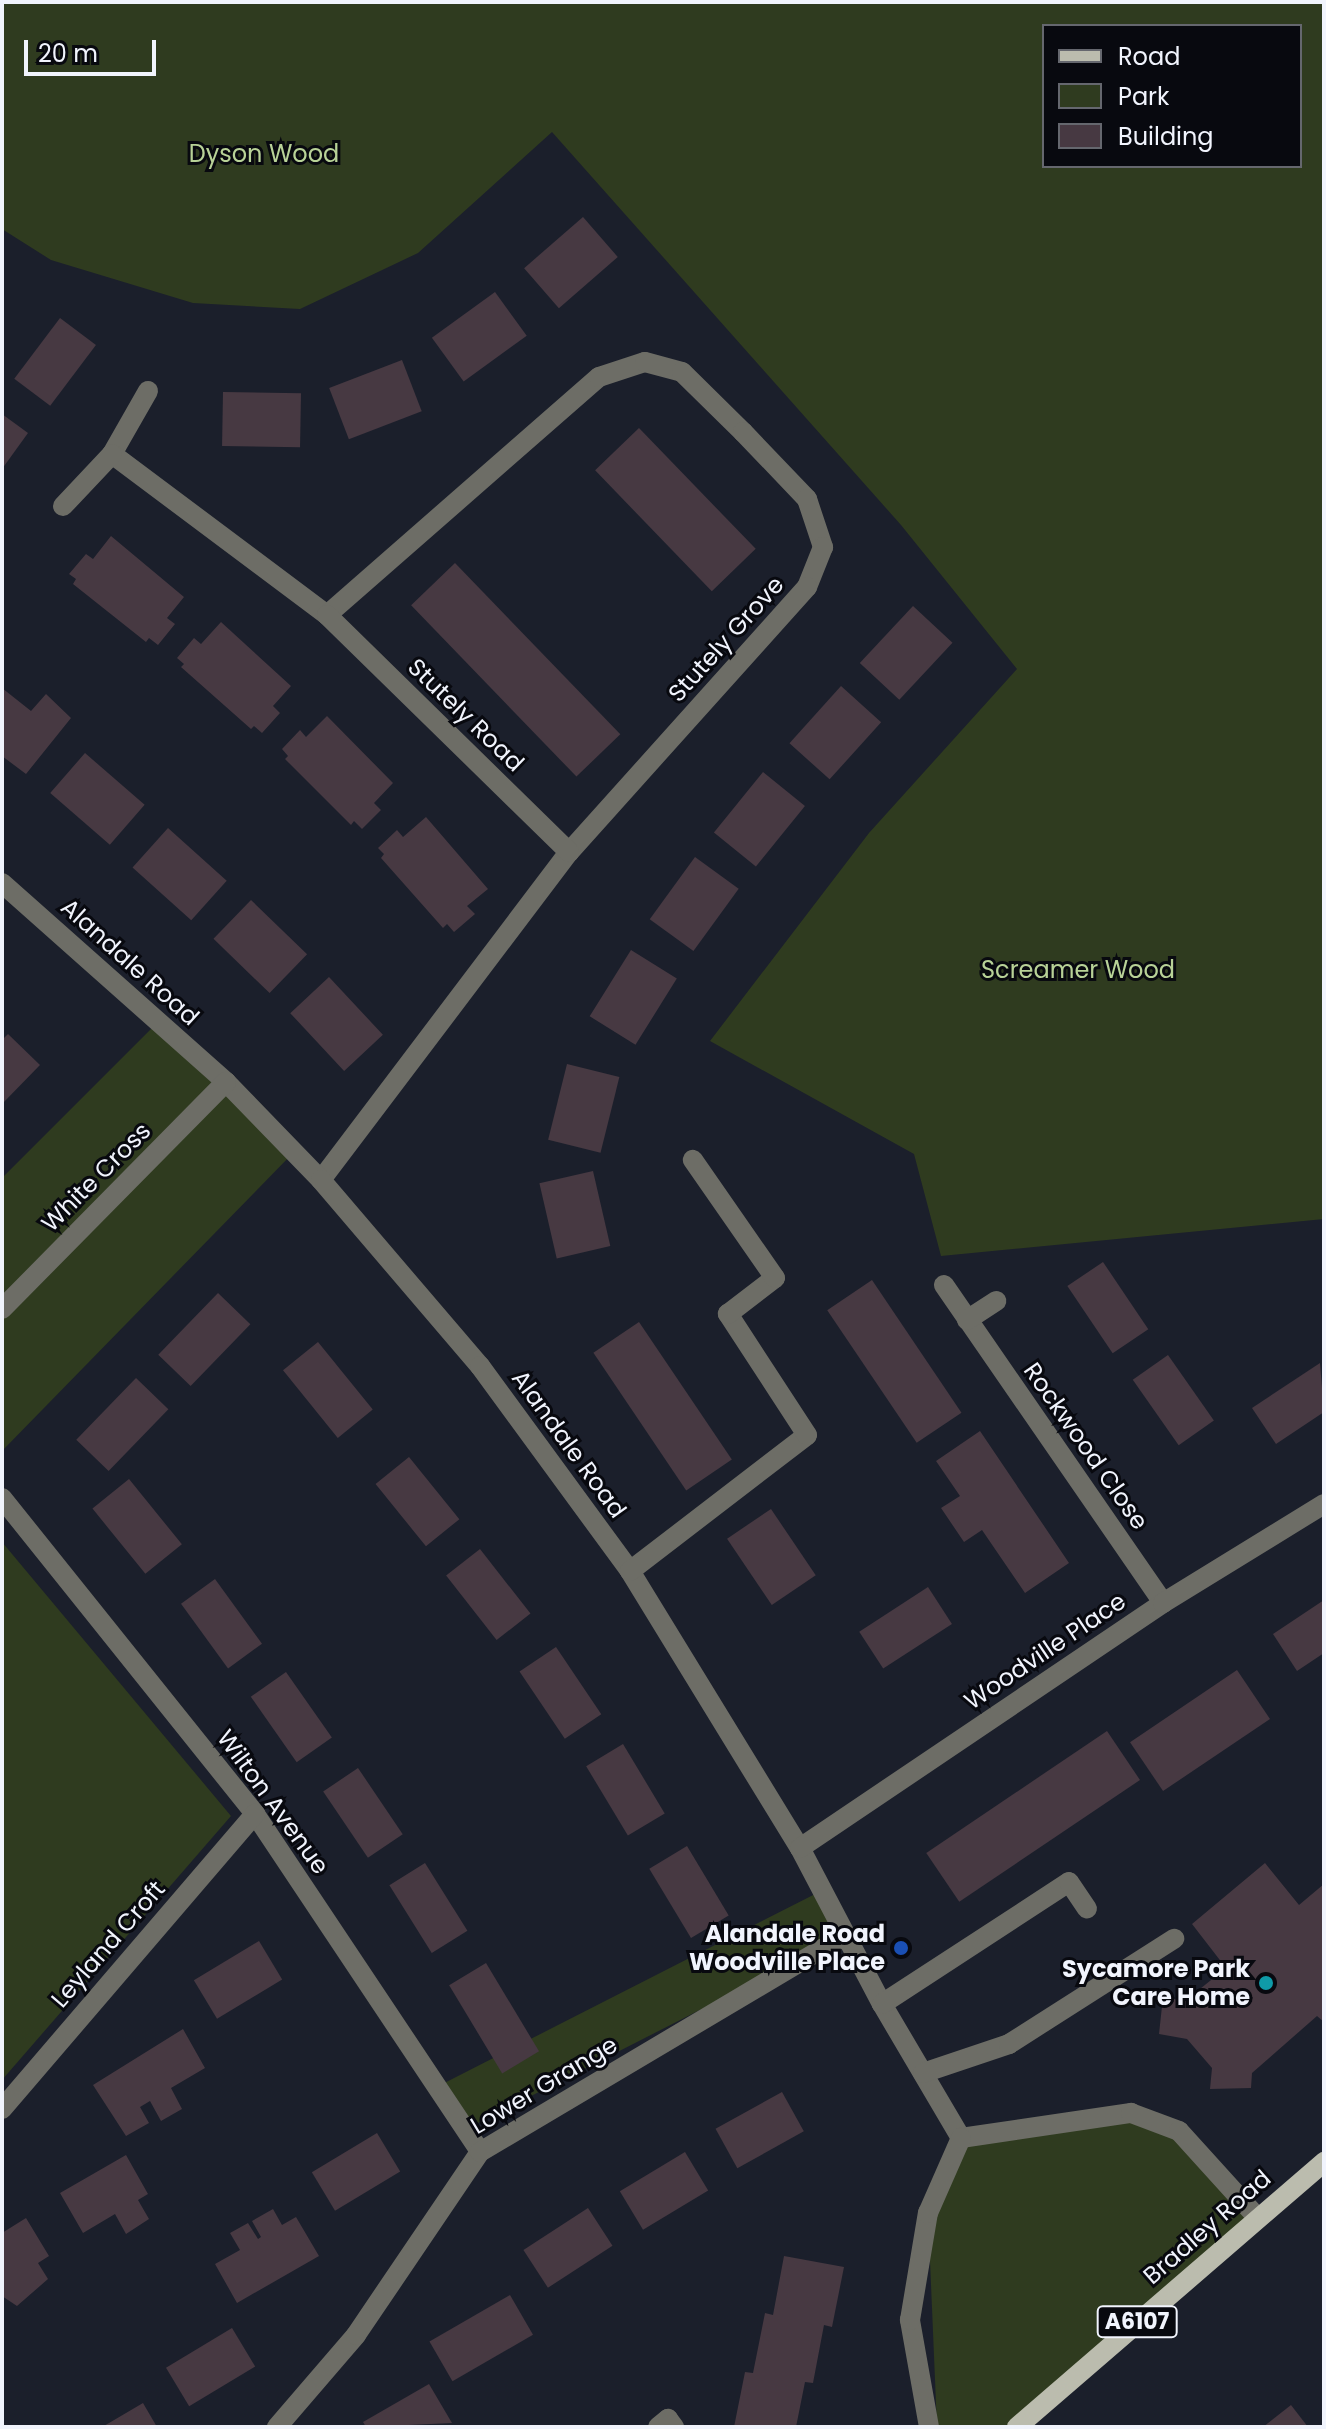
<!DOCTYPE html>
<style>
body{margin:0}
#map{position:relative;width:1326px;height:2429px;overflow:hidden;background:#1b1f2b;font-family:Poppins,sans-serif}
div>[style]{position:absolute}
.green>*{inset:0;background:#2f3b1f;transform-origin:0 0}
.building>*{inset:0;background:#473942;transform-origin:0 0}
.minor>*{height:20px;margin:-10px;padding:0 10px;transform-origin:10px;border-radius:10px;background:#6d6d66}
.major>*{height:20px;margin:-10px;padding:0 10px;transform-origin:10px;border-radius:10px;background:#bbbcae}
.dots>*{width:22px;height:22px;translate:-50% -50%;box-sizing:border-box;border:4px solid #08090f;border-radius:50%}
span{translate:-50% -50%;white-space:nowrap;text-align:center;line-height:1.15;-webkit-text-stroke:6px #08090f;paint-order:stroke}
.shield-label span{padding:2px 6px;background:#08090f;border:2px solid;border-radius:6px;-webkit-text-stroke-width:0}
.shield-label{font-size:22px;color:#f1f4fd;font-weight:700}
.park-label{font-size:24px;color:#b8d297}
.street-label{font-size:24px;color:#f1f4fd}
.poi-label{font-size:24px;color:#f1f4fd;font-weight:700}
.right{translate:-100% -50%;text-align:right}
.frame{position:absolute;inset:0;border:4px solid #f1f4fd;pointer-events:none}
.legend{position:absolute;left:1042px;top:24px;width:260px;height:144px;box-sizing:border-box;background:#08090f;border:2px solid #65676e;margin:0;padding:10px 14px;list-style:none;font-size:24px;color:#f1f4fd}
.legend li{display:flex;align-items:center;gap:16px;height:40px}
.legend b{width:40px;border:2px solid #65676e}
.scale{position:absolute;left:24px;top:40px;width:132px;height:36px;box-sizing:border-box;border:4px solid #f1f4fd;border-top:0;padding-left:10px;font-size:24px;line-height:28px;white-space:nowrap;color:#f1f4fd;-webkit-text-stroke:6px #08090f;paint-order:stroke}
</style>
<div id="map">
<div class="green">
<div style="clip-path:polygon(evenodd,2px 2px,1324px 2px,1324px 1219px,941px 1256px,914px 1154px,710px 1041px,869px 833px,1017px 669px,901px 525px,552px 132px,418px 253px,300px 309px,193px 303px,51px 260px,2px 229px,2px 2px,1044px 26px,1300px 26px,1300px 166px,1044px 166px,1044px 26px)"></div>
<div style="clip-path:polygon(158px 1022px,293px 1153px,2px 1451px,2px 1178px)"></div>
<div style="clip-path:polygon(2px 1542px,231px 1816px,2px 2080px)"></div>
<div style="left:823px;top:1890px;width:51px;height:431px;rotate:63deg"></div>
<div style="clip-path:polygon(1131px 2113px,1179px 2131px,1257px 2217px,1017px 2427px,937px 2427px,928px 2213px,961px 2138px)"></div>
</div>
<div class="building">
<div style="left:583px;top:217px;width:53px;height:78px;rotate:49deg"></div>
<div style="left:495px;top:292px;width:54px;height:78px;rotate:54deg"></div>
<div style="left:60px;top:318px;width:45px;height:76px;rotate:37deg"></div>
<div style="left:402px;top:360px;width:55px;height:78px;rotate:69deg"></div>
<div style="left:223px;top:392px;width:78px;height:54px;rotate:1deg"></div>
<div style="clip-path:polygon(2px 414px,28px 433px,2px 469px)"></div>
<div style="left:639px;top:428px;width:168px;height:61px;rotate:46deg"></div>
<div style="clip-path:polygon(111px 536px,184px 597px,167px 618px,175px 624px,158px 645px,149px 638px,146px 642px,73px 584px,76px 579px,69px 574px,86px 554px,93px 559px)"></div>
<div style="left:455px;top:563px;width:238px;height:61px;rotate:46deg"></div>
<div style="left:913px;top:606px;width:54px;height:78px;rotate:43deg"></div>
<div style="clip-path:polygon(221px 622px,291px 686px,273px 706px,280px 713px,262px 733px,254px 726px,251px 729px,181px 667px,184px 664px,177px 658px,194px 638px,201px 644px)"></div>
<div style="left:841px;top:686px;width:54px;height:77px;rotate:42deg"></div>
<div style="clip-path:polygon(2px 688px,31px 711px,46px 694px,71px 718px,26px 774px,2px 756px)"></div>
<div style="clip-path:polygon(327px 716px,393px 783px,374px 803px,381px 810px,362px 829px,354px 821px,351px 825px,285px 759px,288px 756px,282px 749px,300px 730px,306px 737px)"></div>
<div style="left:85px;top:753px;width:79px;height:53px;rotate:41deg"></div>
<div style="left:763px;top:772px;width:54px;height:78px;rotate:39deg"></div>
<div style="clip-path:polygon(426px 817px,488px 889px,467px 906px,475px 914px,454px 932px,447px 924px,443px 928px,381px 858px,384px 854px,378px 848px,397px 830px,403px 837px)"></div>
<div style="left:168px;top:828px;width:79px;height:53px;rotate:42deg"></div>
<div style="left:695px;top:857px;width:54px;height:77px;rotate:36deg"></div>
<div style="left:251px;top:900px;width:78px;height:54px;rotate:44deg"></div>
<div style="left:631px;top:950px;width:54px;height:78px;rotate:32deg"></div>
<div style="left:329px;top:977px;width:79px;height:53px;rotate:47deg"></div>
<div style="clip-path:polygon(8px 1034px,40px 1065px,2px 1104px,2px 1040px)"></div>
<div style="left:567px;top:1064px;width:54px;height:78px;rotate:14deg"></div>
<div style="left:593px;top:1171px;width:77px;height:55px;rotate:77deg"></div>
<div style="left:1103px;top:1262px;width:81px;height:43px;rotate:56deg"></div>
<div style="left:872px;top:1280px;width:160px;height:54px;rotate:56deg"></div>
<div style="left:218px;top:1293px;width:45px;height:86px;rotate:44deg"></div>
<div style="left:639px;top:1322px;width:166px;height:55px;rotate:56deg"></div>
<div style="left:318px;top:1342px;width:87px;height:45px;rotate:51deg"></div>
<div style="left:1168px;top:1355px;width:80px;height:43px;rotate:55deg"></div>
<div style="clip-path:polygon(1320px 1363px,1324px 1412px,1276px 1444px,1252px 1408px)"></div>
<div style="left:136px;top:1378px;width:45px;height:86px;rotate:44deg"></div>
<div style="clip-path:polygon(980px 1431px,1069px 1563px,1025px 1593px,982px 1530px,964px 1542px,941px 1508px,960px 1496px,936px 1461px)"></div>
<div style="left:409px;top:1457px;width:80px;height:43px;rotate:51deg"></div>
<div style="left:129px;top:1479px;width:84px;height:47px;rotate:51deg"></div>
<div style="left:771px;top:1509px;width:80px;height:53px;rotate:56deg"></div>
<div style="left:480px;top:1549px;width:82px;height:43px;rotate:52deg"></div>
<div style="left:215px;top:1579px;width:80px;height:42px;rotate:54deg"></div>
<div style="left:928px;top:1587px;width:44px;height:82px;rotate:57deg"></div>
<div style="clip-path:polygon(1324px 1600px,1324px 1653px,1297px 1671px,1273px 1634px)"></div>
<div style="left:556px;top:1647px;width:81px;height:44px;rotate:56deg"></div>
<div style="left:1237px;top:1670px;width:59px;height:129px;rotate:56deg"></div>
<div style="left:286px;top:1672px;width:80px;height:43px;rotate:55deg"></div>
<div style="left:1107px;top:1731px;width:59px;height:218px;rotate:56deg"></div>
<div style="left:623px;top:1744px;width:81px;height:43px;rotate:59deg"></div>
<div style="left:358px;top:1768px;width:80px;height:42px;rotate:56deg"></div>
<div style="left:687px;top:1846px;width:81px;height:44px;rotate:59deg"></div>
<div style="left:425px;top:1863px;width:80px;height:42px;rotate:58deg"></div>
<div style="clip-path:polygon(1265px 1863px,1299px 1905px,1324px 1884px,1324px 2022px,1317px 2016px,1252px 2073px,1251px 2088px,1210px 2089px,1212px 2068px,1187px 2039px,1159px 2034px,1163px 1997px,1185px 2001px,1226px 1968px,1192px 1924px)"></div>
<div style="left:259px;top:1941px;width:45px;height:76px;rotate:59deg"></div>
<div style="left:486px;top:1963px;width:103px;height:43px;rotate:59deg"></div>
<div style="clip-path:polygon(183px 2029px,205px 2068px,171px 2088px,182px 2109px,161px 2121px,150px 2101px,140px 2107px,149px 2123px,126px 2136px,93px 2085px)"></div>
<div style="left:782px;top:2092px;width:45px;height:76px;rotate:61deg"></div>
<div style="left:377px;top:2133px;width:45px;height:76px;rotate:59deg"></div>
<div style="left:685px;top:2152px;width:45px;height:76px;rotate:59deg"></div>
<div style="clip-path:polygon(126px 2155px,148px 2194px,138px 2200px,149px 2219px,126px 2234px,115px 2214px,83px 2233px,60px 2193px)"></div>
<div style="left:588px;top:2208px;width:45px;height:77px;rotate:57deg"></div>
<div style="clip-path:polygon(273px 2209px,282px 2225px,296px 2217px,319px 2256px,237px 2303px,215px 2264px,240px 2250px,230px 2233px,248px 2223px,258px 2239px,261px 2237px,252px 2221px)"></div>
<div style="clip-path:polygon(26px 2218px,49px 2256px,38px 2263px,48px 2279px,17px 2306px,2px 2296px,2px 2233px)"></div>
<div style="clip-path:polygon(784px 2256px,844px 2267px,832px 2327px,824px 2325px,813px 2383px,805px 2382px,796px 2427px,734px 2427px,745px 2372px,753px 2373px,765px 2313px,773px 2315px)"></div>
<div style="left:510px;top:2295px;width:46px;height:93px;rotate:60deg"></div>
<div style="left:232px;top:2328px;width:45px;height:77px;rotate:59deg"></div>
<div style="clip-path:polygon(429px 2384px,452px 2423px,366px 2427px,363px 2422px)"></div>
<div style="clip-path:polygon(143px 2403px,157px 2427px,102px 2427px,109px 2423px)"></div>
<div style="clip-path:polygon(1291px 2405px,1308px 2427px,1263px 2427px)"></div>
</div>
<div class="minor">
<div style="left:148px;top:391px;width:73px;rotate:119.7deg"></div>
<div style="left:112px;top:454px;width:269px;rotate:36.8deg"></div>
<div style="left:327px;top:615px;width:361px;rotate:-41.2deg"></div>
<div style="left:599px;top:377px;width:48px;rotate:-18.1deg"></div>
<div style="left:645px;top:362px;width:38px;rotate:15deg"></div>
<div style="left:682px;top:372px;width:86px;rotate:44.5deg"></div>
<div style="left:743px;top:432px;width:93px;rotate:46.3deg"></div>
<div style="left:807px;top:499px;width:51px;rotate:71.6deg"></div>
<div style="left:823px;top:547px;width:43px;rotate:111.8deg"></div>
<div style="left:807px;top:587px;width:356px;rotate:131.9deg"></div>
<div style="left:569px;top:852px;width:411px;rotate:127.1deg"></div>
<div style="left:63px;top:506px;width:71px;rotate:-46.7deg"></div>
<div style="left:327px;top:615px;width:339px;rotate:44.4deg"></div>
<div style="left:2px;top:883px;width:300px;rotate:41.6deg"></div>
<div style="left:226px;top:1082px;width:136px;rotate:45.9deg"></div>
<div style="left:321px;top:1180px;width:245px;rotate:49.5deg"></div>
<div style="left:480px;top:1366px;width:254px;rotate:53.8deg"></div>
<div style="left:630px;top:1571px;width:325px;rotate:58.5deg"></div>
<div style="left:800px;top:1848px;width:176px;rotate:62.3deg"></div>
<div style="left:882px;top:2004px;width:156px;rotate:59.5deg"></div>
<div style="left:944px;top:1285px;width:386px;rotate:55.4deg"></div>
<div style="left:2px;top:1309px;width:319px;rotate:-45.4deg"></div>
<div style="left:967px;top:1320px;width:35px;rotate:-33deg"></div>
<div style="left:2px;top:1498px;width:405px;rotate:51.3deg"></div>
<div style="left:255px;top:1814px;width:406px;rotate:56.3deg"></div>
<div style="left:630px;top:1571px;width:223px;rotate:-37.5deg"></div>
<div style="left:807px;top:1435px;width:145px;rotate:-123.1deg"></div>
<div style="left:728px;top:1314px;width:59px;rotate:-37.5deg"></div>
<div style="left:775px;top:1278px;width:144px;rotate:-124.8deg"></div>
<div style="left:800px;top:1848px;width:438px;rotate:-34deg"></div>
<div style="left:1163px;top:1603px;width:189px;rotate:-31.6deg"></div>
<div style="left:882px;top:2004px;width:223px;rotate:-33.1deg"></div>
<div style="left:1069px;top:1882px;width:32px;rotate:56deg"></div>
<div style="left:923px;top:2073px;width:91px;rotate:-18.6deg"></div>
<div style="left:1009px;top:2044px;width:196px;rotate:-32.5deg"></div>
<div style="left:2px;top:2109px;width:389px;rotate:-49.4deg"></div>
<div style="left:961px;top:2138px;width:172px;rotate:-8.4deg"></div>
<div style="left:1131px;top:2113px;width:51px;rotate:20.6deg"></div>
<div style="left:1179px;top:2131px;width:116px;rotate:47.8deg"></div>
<div style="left:277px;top:2427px;width:121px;rotate:-49.3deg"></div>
<div style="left:356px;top:2335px;width:221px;rotate:-55.9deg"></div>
<div style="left:480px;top:2152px;width:425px;rotate:-30.7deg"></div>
<div style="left:658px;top:2427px;width:13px;rotate:-39deg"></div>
<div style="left:668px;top:2419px;width:10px;rotate:53deg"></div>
<div style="left:929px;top:2427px;width:109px;rotate:-100.1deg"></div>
<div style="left:910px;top:2320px;width:109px;rotate:-80.5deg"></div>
<div style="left:928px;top:2213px;width:82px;rotate:-66.3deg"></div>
</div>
<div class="major">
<div style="left:1017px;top:2427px;width:406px;rotate:-40.8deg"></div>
</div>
<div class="dots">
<div style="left:901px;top:1948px;background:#1a4fb4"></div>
<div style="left:1266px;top:1983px;background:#0f9aa8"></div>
</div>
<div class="shield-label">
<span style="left:1137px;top:2322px">A6107</span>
</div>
<div class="park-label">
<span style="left:264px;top:154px">Dyson Wood</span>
<span style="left:1078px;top:970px">Screamer Wood</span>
</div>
<div class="street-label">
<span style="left:726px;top:639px;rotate:-48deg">Stutely Grove</span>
<span style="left:466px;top:715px;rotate:44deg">Stutely Road</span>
<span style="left:130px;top:962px;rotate:42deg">Alandale Road</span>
<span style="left:96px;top:1177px;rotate:-45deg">White Cross</span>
<span style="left:569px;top:1444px;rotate:54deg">Alandale Road</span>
<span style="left:1086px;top:1446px;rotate:55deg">Rockwood Close</span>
<span style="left:1045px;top:1651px;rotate:-34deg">Woodville Place</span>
<span style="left:273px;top:1802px;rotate:54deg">Wilton Avenue</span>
<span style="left:108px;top:1944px;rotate:-49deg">Leyland Croft</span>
<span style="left:544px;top:2085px;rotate:-31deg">Lower Grange</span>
<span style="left:1207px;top:2227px;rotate:-41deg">Bradley Road</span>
</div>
<div class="poi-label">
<span class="right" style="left:885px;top:1948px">Alandale Road<br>Woodville Place</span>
<span class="right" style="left:1250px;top:1983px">Sycamore Park<br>Care Home</span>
</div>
<div class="frame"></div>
<ul class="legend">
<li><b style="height:10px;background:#bbbcae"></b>Road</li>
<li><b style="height:22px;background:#2f3b1f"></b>Park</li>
<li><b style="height:22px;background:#473942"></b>Building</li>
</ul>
<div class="scale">20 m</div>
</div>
